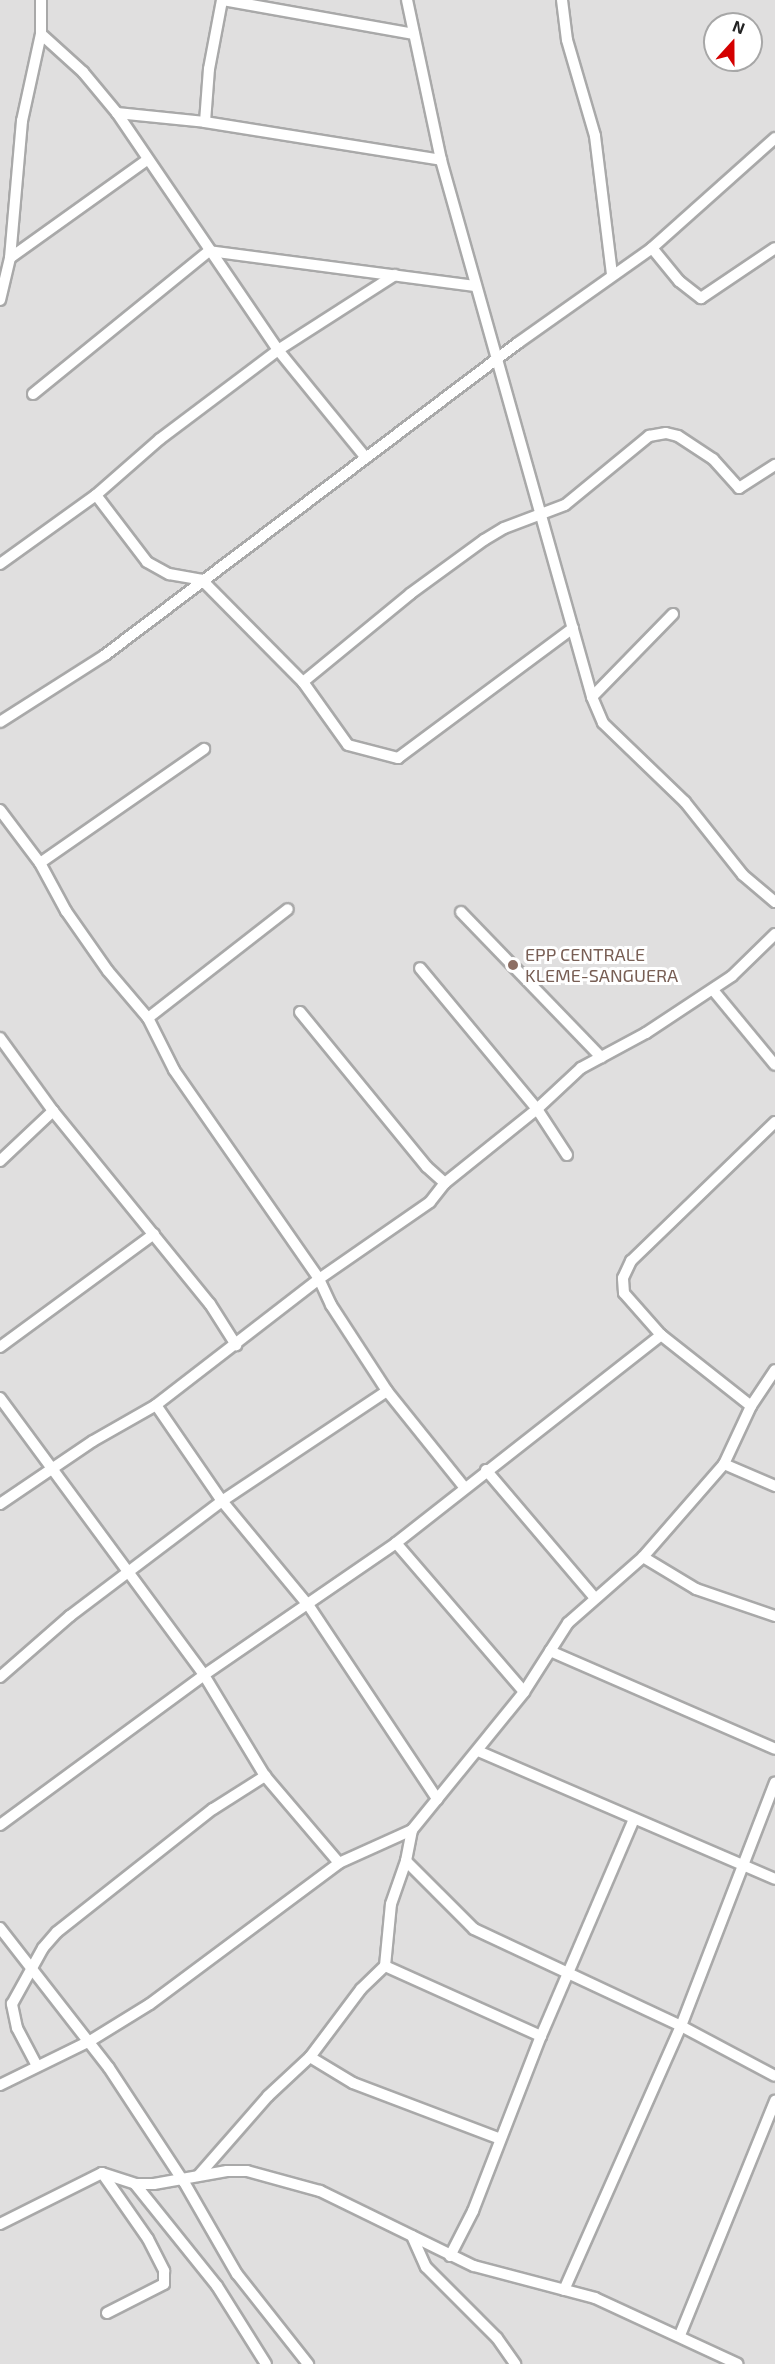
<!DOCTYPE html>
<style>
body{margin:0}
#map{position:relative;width:775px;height:2364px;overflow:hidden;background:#f2efe9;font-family:"Exo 2",sans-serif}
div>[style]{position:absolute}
.residential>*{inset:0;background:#e0dfdf}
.roads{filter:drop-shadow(2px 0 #a9a9a9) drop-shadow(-2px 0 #a9a9a9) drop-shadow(0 2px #a9a9a9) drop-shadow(0 -2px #a9a9a9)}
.street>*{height:10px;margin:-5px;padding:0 5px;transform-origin:5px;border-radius:5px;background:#fff}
.dots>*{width:16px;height:16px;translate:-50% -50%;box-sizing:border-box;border:3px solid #fff;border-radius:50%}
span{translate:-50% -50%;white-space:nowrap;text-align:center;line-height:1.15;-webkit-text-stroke:6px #fff;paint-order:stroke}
.education-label{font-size:18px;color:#785e54}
.left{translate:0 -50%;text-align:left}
.north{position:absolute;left:703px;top:12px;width:60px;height:60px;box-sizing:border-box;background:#fff;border:2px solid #a7a7a7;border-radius:50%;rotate:21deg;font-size:16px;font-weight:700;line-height:24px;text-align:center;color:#222}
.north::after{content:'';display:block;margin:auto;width:21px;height:27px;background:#d40000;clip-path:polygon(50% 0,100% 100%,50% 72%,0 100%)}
</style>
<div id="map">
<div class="residential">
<div style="clip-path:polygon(evenodd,0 0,775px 0,775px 2364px,0 2364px,0 0,715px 24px,751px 24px,751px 60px,715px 60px,715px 24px)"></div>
</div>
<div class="roads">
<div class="street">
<div style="left:223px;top:0;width:194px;rotate:10.1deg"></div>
<div style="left:407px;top:0;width:164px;rotate:78deg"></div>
<div style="left:441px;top:160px;width:558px;rotate:74.29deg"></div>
<div style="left:592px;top:697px;width:28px;rotate:67deg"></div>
<div style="left:603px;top:723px;width:114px;rotate:43.9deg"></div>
<div style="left:685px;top:802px;width:93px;rotate:51.5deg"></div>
<div style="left:743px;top:875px;width:42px;rotate:40.2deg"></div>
<div style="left:562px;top:0;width:40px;rotate:82.9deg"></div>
<div style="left:567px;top:40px;width:100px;rotate:73.7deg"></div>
<div style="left:595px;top:136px;width:140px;rotate:83deg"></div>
<div style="left:41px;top:34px;width:57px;rotate:42.1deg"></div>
<div style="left:83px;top:72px;width:53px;rotate:50.3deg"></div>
<div style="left:117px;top:113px;width:287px;rotate:55.8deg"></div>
<div style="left:278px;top:350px;width:139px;rotate:50.8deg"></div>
<div style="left:117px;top:113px;width:88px;rotate:5.8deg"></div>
<div style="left:205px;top:122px;width:239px;rotate:9.1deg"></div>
<div style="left:205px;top:122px;width:53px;rotate:-85.7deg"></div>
<div style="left:209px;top:69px;width:70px;rotate:-79.3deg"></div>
<div style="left:652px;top:248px;width:43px;rotate:50.7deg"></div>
<div style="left:679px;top:281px;width:28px;rotate:38deg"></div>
<div style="left:701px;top:298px;width:89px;rotate:-34deg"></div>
<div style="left:10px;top:258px;width:168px;rotate:-35.6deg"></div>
<div style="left:0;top:300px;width:43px;rotate:-76.6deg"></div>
<div style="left:10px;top:258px;width:138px;rotate:-85deg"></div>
<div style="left:22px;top:121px;width:89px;rotate:-77.7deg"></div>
<div style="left:41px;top:34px;width:34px;rotate:-90deg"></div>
<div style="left:33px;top:394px;width:227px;rotate:-39.1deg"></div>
<div style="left:209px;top:251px;width:269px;rotate:7.5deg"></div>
<div style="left:96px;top:495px;width:85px;rotate:-41.2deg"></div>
<div style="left:160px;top:439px;width:148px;rotate:-37deg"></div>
<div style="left:278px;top:350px;width:139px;rotate:-32.7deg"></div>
<div style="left:0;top:564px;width:118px;rotate:-35.7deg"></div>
<div style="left:96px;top:495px;width:84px;rotate:52.7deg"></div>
<div style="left:147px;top:562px;width:25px;rotate:29deg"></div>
<div style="left:169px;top:574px;width:34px;rotate:10deg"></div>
<div style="left:202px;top:580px;width:144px;rotate:45.3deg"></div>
<div style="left:303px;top:682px;width:77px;rotate:54.5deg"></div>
<div style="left:348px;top:745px;width:52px;rotate:14.6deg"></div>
<div style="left:398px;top:758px;width:218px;rotate:-36.6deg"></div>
<div style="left:303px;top:682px;width:139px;rotate:-39.4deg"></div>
<div style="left:410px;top:594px;width:92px;rotate:-36.1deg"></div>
<div style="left:484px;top:540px;width:23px;rotate:-31deg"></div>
<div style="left:504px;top:528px;width:65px;rotate:-20.7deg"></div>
<div style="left:565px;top:505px;width:109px;rotate:-39.4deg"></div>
<div style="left:649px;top:436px;width:17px;rotate:-10deg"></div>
<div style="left:666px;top:433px;width:12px;rotate:14deg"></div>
<div style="left:678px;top:436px;width:42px;rotate:33.3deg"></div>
<div style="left:713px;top:459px;width:39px;rotate:48deg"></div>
<div style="left:739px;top:488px;width:43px;rotate:-32.6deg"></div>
<div style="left:592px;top:697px;width:116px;rotate:-45.7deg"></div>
<div style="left:0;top:722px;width:125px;rotate:-32.5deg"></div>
<div style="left:105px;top:655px;width:518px;rotate:-37.07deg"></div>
<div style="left:518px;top:343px;width:164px;rotate:-35.3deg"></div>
<div style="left:652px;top:248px;width:165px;rotate:-41.8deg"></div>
<div style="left:0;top:810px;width:66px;rotate:53deg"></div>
<div style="left:40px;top:863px;width:55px;rotate:61.6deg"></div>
<div style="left:66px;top:911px;width:73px;rotate:55deg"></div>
<div style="left:108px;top:971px;width:62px;rotate:49.6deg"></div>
<div style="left:148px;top:1018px;width:58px;rotate:63.4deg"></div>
<div style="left:174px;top:1070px;width:254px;rotate:55.2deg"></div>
<div style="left:319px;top:1279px;width:29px;rotate:65deg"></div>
<div style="left:331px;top:1305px;width:103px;rotate:56.9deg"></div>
<div style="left:387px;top:1391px;width:124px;rotate:51.2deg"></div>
<div style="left:40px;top:863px;width:200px;rotate:-34.8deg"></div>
<div style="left:461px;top:912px;width:202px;rotate:46deg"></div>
<div style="left:713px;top:990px;width:97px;rotate:50.4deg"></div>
<div style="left:300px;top:1012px;width:200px;rotate:50.7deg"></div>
<div style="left:427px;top:1167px;width:24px;rotate:42deg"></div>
<div style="left:148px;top:1018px;width:177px;rotate:-37.9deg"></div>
<div style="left:0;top:1038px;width:90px;rotate:54deg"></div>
<div style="left:53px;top:1111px;width:249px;rotate:50.9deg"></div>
<div style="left:210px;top:1304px;width:49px;rotate:57.6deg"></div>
<div style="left:567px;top:1155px;width:55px;rotate:-123.1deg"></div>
<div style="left:537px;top:1109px;width:60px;rotate:-43deg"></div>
<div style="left:581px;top:1068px;width:74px;rotate:-28.3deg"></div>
<div style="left:646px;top:1033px;width:103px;rotate:-33.5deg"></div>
<div style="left:732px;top:976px;width:60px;rotate:-44.3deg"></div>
<div style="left:0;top:1161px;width:73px;rotate:-43.3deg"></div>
<div style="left:0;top:1347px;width:191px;rotate:-36.3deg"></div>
<div style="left:0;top:1398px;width:344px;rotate:53.6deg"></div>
<div style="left:204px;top:1675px;width:233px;rotate:-34.5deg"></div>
<div style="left:396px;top:1543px;width:337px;rotate:-38.1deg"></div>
<div style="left:156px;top:1405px;width:116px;rotate:55.5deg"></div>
<div style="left:222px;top:1501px;width:136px;rotate:50.4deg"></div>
<div style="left:309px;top:1606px;width:232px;rotate:56.4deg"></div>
<div style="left:751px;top:1406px;width:115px;rotate:-141.7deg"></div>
<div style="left:661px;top:1335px;width:56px;rotate:-131.4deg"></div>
<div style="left:624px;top:1293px;width:15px;rotate:-94deg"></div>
<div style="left:623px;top:1278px;width:19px;rotate:-65deg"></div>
<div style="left:631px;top:1261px;width:200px;rotate:-44deg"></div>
<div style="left:724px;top:1464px;width:56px;rotate:23.3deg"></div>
<div style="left:486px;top:1470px;width:168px;rotate:49.6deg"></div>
<div style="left:0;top:1504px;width:112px;rotate:-34.1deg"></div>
<div style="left:93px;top:1441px;width:73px;rotate:-29.7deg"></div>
<div style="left:156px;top:1405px;width:206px;rotate:-37.7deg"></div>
<div style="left:319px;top:1279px;width:135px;rotate:-34.7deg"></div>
<div style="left:430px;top:1202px;width:24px;rotate:-52deg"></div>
<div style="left:445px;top:1183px;width:118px;rotate:-38.8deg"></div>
<div style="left:537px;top:1109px;width:183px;rotate:-129.7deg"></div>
<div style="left:396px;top:1543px;width:196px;rotate:49.3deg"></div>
<div style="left:643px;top:1557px;width:62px;rotate:31.1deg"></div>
<div style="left:696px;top:1589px;width:83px;rotate:18.9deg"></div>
<div style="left:550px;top:1651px;width:245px;rotate:23.5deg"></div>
<div style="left:0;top:1677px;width:93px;rotate:-41.1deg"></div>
<div style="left:70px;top:1616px;width:191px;rotate:-37.1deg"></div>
<div style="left:222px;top:1501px;width:198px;rotate:-33.7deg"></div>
<div style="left:478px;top:1751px;width:323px;rotate:23.3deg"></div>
<div style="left:0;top:1825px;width:253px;rotate:-36.3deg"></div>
<div style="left:204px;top:1675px;width:118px;rotate:58.9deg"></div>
<div style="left:265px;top:1776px;width:114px;rotate:49.6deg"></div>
<div style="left:412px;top:1830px;width:32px;rotate:101deg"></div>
<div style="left:406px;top:1861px;width:96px;rotate:45deg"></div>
<div style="left:474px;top:1929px;width:229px;rotate:25.1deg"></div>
<div style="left:681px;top:2026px;width:106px;rotate:28deg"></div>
<div style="left:0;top:1928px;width:177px;rotate:52.1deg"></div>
<div style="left:109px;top:2068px;width:136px;rotate:56.7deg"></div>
<div style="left:184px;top:2182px;width:106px;rotate:60.1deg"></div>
<div style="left:237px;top:2274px;width:115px;rotate:51.7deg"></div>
<div style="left:385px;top:1966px;width:62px;rotate:-84.5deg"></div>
<div style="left:391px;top:1904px;width:46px;rotate:-70.8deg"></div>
<div style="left:310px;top:2057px;width:50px;rotate:31.2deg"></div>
<div style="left:353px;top:2083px;width:155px;rotate:20.8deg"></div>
<div style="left:36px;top:2064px;width:41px;rotate:-117.8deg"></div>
<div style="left:17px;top:2028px;width:25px;rotate:-102deg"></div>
<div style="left:12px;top:2004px;width:64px;rotate:-61deg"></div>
<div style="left:43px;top:1948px;width:21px;rotate:-49deg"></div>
<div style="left:57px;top:1932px;width:199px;rotate:-38.3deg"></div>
<div style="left:213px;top:1809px;width:62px;rotate:-32.4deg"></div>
<div style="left:0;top:2085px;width:100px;rotate:-26.1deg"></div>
<div style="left:90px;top:2041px;width:70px;rotate:-31.7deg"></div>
<div style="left:150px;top:2004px;width:236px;rotate:-36.7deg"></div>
<div style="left:339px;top:1863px;width:80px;rotate:-24.3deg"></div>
<div style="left:412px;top:1830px;width:178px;rotate:-50.9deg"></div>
<div style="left:524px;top:1692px;width:82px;rotate:-57.5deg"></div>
<div style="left:568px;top:1623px;width:100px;rotate:-41.3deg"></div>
<div style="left:643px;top:1557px;width:123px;rotate:-48.9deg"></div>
<div style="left:724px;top:1464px;width:64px;rotate:-65deg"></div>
<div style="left:751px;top:1406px;width:43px;rotate:-56.3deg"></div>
<div style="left:102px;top:2173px;width:80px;rotate:55.1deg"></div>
<div style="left:148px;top:2239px;width:36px;rotate:63deg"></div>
<div style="left:164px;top:2271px;width:13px;rotate:90deg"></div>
<div style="left:164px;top:2284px;width:64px;rotate:153deg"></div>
<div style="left:198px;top:2176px;width:106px;rotate:-48.8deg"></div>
<div style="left:268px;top:2096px;width:57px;rotate:-42.9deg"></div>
<div style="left:310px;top:2057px;width:85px;rotate:-53.1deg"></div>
<div style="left:361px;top:1989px;width:33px;rotate:-44deg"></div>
<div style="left:385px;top:1966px;width:171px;rotate:24.2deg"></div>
<div style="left:541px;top:2036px;width:236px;rotate:-66.8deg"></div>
<div style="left:135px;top:2184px;width:131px;rotate:51.2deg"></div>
<div style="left:217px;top:2286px;width:92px;rotate:57.9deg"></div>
<div style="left:0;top:2224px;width:114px;rotate:-26.6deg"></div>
<div style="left:102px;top:2173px;width:35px;rotate:18deg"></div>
<div style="left:135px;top:2184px;width:19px"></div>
<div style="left:154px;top:2184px;width:74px;rotate:-10.1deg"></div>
<div style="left:227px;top:2171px;width:20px"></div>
<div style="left:247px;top:2171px;width:76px;rotate:15.3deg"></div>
<div style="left:320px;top:2191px;width:171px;rotate:26deg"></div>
<div style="left:474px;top:2266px;width:125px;rotate:14.8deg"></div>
<div style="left:595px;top:2298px;width:157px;rotate:24.8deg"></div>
<div style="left:412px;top:2236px;width:34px;rotate:66deg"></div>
<div style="left:426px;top:2267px;width:100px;rotate:45deg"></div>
<div style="left:497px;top:2338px;width:32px;rotate:55deg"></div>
<div style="left:450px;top:2256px;width:51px;rotate:-62.9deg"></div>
<div style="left:473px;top:2211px;width:188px;rotate:-68.8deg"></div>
<div style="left:564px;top:2290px;width:289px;rotate:-66.1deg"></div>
<div style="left:681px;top:2026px;width:261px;rotate:-68.9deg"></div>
<div style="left:680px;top:2335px;width:253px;rotate:-67.9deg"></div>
</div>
</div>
<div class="dots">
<div style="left:513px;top:965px;background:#8d6e63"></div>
</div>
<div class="education-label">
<span class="left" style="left:525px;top:965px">EPP CENTRALE<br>KLEME-SANGUERA</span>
</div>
<div class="north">N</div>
</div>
